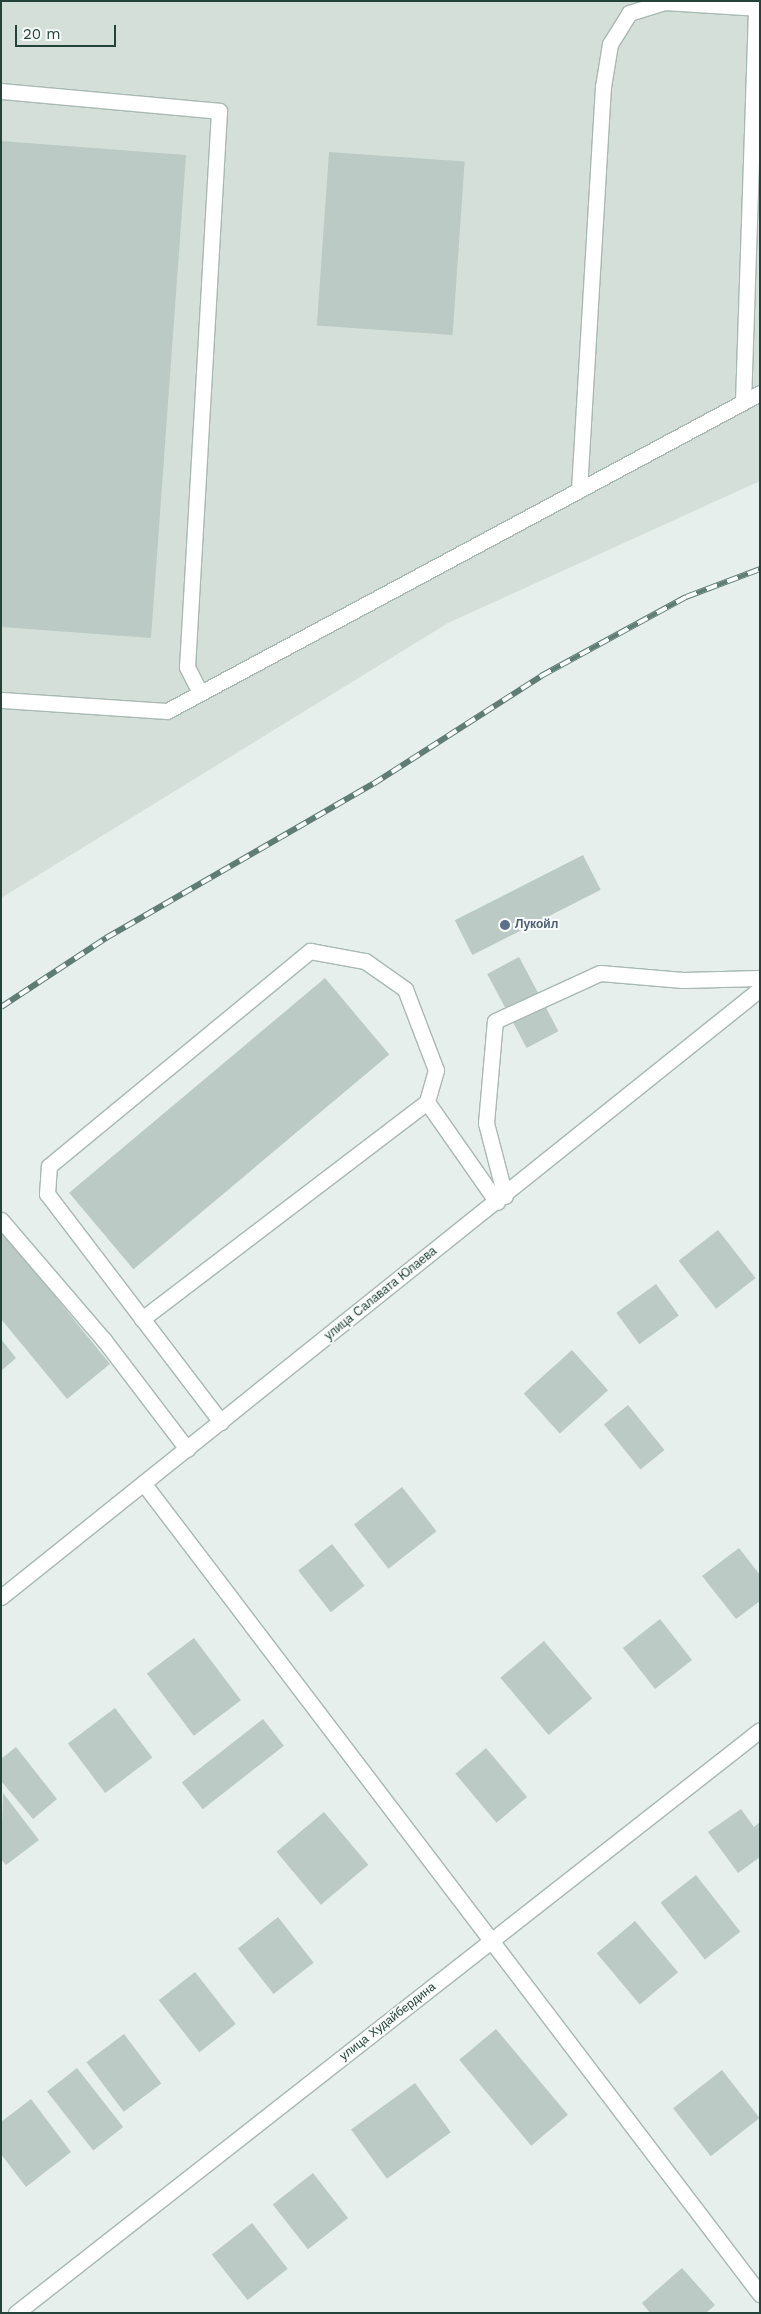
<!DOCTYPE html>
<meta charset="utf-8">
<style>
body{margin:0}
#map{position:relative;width:761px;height:2314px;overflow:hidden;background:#e6efeb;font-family:"Work Sans",sans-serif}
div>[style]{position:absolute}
.built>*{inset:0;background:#d4dfda}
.building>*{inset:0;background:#bbcac4;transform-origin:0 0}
.roads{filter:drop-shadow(1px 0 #a8b8b2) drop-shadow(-1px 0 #a8b8b2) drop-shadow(0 1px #a8b8b2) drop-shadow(0 -1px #a8b8b2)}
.service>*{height:15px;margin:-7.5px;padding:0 7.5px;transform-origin:7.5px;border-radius:7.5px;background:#fff}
.minor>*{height:15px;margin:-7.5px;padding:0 7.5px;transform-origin:7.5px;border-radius:7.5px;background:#fff}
.tertiary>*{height:15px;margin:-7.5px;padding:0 7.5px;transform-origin:7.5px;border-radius:7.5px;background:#fff}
.rail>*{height:5.5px;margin-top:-2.75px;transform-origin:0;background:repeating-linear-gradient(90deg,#f7fbf9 0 11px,#5f7d75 0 22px);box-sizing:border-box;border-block:1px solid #5f7d75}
.dots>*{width:14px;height:14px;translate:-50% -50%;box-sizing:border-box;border:2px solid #f7fbf9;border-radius:50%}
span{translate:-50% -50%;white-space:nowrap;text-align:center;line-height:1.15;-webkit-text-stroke:4px #f7fbf9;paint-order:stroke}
.service-label{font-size:12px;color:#4e5e75;font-weight:700}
.left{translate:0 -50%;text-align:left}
.street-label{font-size:12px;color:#24423a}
.frame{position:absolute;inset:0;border:2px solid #24423a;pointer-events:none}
.scale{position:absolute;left:15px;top:25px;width:101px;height:22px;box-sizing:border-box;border:2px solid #24423a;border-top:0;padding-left:6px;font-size:15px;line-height:18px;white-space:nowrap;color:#24423a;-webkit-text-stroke:4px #f7fbf9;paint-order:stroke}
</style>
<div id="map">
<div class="built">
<div style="clip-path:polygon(1px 1px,760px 1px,760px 481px,448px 623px,1px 898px)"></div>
</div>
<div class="building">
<div style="clip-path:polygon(1px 141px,186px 155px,151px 638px,1px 627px)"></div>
<div style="left:329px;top:152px;width:136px;height:174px;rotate:4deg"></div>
<div style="left:583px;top:855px;width:39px;height:144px;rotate:63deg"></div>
<div style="left:519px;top:957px;width:84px;height:36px;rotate:62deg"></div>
<div style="left:325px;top:978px;width:100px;height:334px;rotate:50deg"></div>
<div style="clip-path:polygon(1px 1230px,110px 1364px,67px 1399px,1px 1319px)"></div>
<div style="left:718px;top:1230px;width:61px;height:50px;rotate:52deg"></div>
<div style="left:656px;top:1284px;width:39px;height:49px;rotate:54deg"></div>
<div style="clip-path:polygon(1px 1339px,16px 1358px,1px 1371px)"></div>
<div style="left:572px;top:1350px;width:54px;height:65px;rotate:48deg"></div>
<div style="left:628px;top:1405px;width:58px;height:31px;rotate:51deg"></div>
<div style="left:402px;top:1487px;width:56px;height:61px;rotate:52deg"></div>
<div style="left:332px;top:1544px;width:53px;height:43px;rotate:52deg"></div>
<div style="clip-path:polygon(739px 1548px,760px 1575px,760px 1601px,736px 1619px,702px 1576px)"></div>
<div style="left:660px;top:1619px;width:52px;height:47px;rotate:52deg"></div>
<div style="left:194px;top:1638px;width:78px;height:59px;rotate:53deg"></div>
<div style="left:544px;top:1641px;width:75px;height:57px;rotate:50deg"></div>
<div style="left:115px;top:1708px;width:62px;height:59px;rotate:53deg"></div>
<div style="left:263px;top:1719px;width:34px;height:103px;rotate:52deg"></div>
<div style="clip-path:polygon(16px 1747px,57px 1799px,33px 1819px,1px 1781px,1px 1759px)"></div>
<div style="left:486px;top:1748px;width:64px;height:40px;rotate:50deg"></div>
<div style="clip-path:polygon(3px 1793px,39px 1840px,6px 1865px,1px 1859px)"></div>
<div style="clip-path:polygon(741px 1809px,754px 1827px,760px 1822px,760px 1857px,738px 1873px,708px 1832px)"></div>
<div style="left:324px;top:1812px;width:69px;height:62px;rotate:50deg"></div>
<div style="left:696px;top:1875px;width:72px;height:45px;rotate:52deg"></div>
<div style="left:278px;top:1917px;width:58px;height:51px;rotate:52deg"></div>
<div style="left:635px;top:1921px;width:67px;height:50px;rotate:50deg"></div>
<div style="left:195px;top:1972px;width:66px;height:46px;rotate:52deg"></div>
<div style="left:496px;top:2029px;width:112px;height:48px;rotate:50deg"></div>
<div style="left:124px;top:2034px;width:62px;height:47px;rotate:53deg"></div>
<div style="left:77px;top:2068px;width:75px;height:38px;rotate:52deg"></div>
<div style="left:722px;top:2070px;width:61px;height:62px;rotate:52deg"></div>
<div style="left:415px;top:2083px;width:61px;height:79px;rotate:54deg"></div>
<div style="clip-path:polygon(31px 2099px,71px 2152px,26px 2187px,1px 2154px,1px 2122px)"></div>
<div style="left:313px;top:2173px;width:57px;height:51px;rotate:52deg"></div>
<div style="left:252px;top:2223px;width:58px;height:51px;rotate:52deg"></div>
<div style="clip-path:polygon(682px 2268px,715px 2305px,706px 2313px,650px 2313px,642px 2303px)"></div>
</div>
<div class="roads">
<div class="service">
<div style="left:1px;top:91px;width:219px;rotate:5.2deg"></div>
<div style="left:219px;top:111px;width:557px;rotate:93.29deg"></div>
<div style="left:187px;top:667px;width:29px;rotate:63deg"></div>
<div style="left:743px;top:402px;width:395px;rotate:-88.1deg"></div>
<div style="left:579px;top:490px;width:404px;rotate:-86.6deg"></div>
<div style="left:603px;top:87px;width:44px;rotate:-80.8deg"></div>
<div style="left:610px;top:44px;width:36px;rotate:-58deg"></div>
<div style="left:629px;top:13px;width:37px;rotate:-17deg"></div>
<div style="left:664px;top:2px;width:96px;rotate:3.6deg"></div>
<div style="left:1px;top:700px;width:166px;rotate:3.8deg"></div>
<div style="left:167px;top:711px;width:673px;rotate:-28.2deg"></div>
<div style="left:505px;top:1196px;width:75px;rotate:-104.6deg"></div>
<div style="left:486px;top:1123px;width:102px;rotate:-85deg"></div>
<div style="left:495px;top:1021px;width:115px;rotate:-24.6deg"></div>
<div style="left:600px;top:973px;width:83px;rotate:4.8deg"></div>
<div style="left:683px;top:980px;width:77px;rotate:-1.5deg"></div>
<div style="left:1px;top:1220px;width:158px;rotate:49.4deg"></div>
<div style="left:104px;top:1340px;width:137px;rotate:52.7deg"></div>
<div style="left:142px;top:1319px;width:358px;rotate:-37.3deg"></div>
<div style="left:221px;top:1422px;width:287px;rotate:-127.3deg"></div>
<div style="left:47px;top:1194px;width:28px;rotate:-86deg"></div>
<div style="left:49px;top:1166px;width:338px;rotate:-39.5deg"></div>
<div style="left:310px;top:951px;width:56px;rotate:10.3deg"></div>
<div style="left:365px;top:961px;width:49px;rotate:35deg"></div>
<div style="left:405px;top:989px;width:87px;rotate:69.1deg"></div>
<div style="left:436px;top:1070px;width:33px;rotate:106deg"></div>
<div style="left:427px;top:1102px;width:122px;rotate:55deg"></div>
</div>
<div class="minor">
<div style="left:144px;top:1484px;width:1018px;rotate:52.75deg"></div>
<div style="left:16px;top:2313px;width:945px;rotate:-38.08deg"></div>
</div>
<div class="tertiary">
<div style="left:1px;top:1597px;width:972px;rotate:-38.7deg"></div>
</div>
</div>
<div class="rail">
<div style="left:1px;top:1007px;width:126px;rotate:-33.3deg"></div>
<div style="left:106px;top:938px;width:308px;rotate:-30deg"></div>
<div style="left:373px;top:784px;width:200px;rotate:-32.7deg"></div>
<div style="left:541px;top:676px;width:165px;rotate:-28.6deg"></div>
<div style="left:686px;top:597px;width:79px;rotate:-20.7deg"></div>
</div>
<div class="dots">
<div style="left:505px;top:925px;background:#5c6f8a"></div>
</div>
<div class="service-label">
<span class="left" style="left:515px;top:925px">Лукойл</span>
</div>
<div class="street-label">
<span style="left:381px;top:1294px;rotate:-39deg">улица Салавата Юлаева</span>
<span style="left:388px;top:2022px;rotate:-38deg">улица Худайбердина</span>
</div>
<div class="frame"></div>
<div class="scale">20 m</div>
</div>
